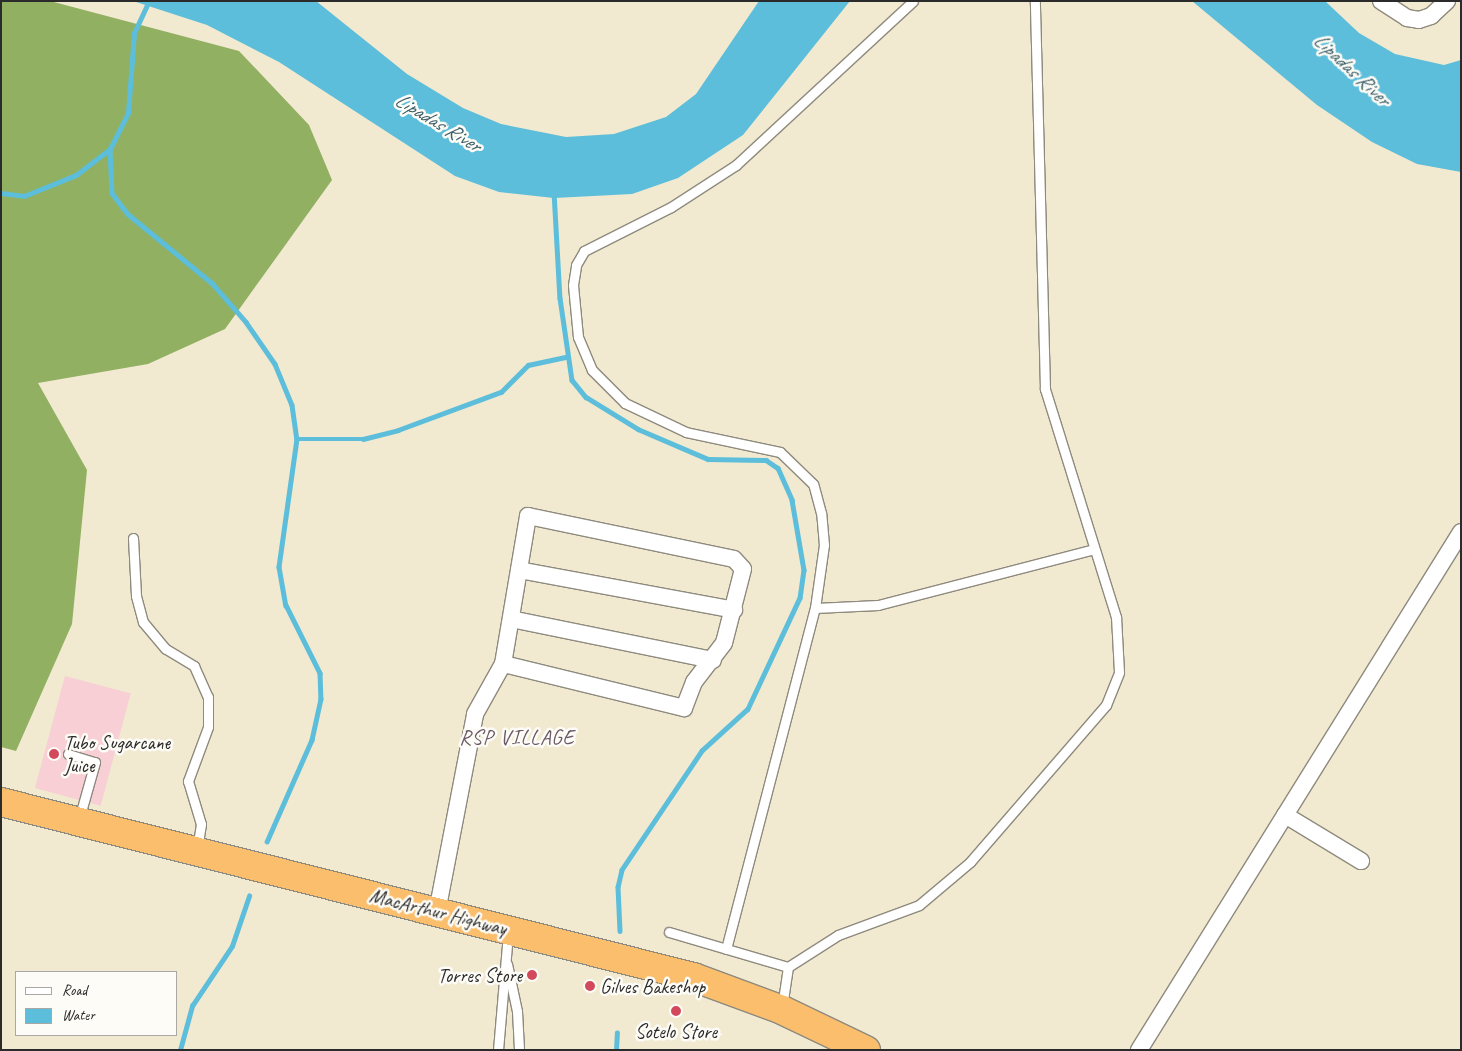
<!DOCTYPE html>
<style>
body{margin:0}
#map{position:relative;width:1462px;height:1051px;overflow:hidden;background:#f1e9d0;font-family:Caveat,sans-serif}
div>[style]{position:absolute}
.built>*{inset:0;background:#f7cfd5;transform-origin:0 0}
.forest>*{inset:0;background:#91b062}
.water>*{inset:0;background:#5cbeda}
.stream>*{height:4.5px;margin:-2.25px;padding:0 2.25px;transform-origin:2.25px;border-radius:2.25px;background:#5cbeda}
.roads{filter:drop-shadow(1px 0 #8e8a7e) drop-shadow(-1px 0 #8e8a7e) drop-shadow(0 1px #8e8a7e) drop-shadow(0 -1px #8e8a7e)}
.service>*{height:9px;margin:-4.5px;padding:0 4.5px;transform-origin:4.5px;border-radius:4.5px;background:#fff}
.minor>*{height:16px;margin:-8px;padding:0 8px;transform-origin:8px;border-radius:8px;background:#fff}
.trunk>*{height:28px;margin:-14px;padding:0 14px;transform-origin:14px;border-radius:14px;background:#fabe6d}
.dots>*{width:14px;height:14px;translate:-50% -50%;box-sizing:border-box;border:2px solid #fdfcf7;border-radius:50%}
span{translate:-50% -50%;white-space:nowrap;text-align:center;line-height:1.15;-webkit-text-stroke:5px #fdfcf7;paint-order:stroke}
.poi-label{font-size:20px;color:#2b2b2b}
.left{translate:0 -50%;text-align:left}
.right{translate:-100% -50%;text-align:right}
.street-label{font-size:20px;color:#2b2b2b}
.water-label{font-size:21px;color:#3c5e68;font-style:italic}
.neighbourhood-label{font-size:21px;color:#6a5867;letter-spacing:1px}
.frame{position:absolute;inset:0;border:2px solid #2b2b2b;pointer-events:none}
.legend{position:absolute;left:15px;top:971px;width:162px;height:65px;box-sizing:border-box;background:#fdfcf7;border:1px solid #a9a8a5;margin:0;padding:6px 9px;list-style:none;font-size:15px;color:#2b2b2b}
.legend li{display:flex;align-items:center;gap:10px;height:25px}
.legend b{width:25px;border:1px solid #a9a8a5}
</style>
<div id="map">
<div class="built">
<div style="left:65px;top:676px;width:68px;height:116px;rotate:15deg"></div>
</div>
<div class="forest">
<div style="clip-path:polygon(1px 1px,50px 1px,239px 51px,309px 125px,332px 180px,225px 329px,148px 364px,38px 383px,87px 470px,72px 624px,16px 751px,1px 747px)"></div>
</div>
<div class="water">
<div style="clip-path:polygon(133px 1px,316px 1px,407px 74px,463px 108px,501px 124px,566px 137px,614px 134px,666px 117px,696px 94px,759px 1px,850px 1px,743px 135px,678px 178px,632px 194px,554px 198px,499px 192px,455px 176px,279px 62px,207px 25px)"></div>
<div style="clip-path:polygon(1192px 1px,1325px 1px,1359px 33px,1395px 54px,1444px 65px,1461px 60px,1461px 172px,1417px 164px,1372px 142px,1317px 105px)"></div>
</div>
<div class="stream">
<div style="left:110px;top:149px;width:44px;rotate:87.4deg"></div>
<div style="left:112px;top:193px;width:26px;rotate:53deg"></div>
<div style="left:128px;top:214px;width:109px;rotate:39.4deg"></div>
<div style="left:212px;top:283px;width:52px;rotate:48.9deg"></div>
<div style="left:246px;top:322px;width:51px;rotate:55.4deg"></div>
<div style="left:275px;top:364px;width:44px;rotate:67.5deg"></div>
<div style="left:292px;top:405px;width:34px;rotate:82deg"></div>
<div style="left:297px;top:439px;width:129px;rotate:98deg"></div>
<div style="left:279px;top:567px;width:39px;rotate:80deg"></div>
<div style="left:286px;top:605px;width:76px;rotate:63.4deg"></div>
<div style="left:320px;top:673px;width:26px;rotate:88deg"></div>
<div style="left:321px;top:699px;width:42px;rotate:102.4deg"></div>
<div style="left:312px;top:740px;width:111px;rotate:113.8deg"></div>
<div style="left:554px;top:192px;width:106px;rotate:86.8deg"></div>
<div style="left:560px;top:298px;width:83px;rotate:81.7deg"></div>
<div style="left:572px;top:380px;width:22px;rotate:51deg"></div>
<div style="left:586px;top:397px;width:61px;rotate:31.6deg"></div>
<div style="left:638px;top:429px;width:76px;rotate:23.2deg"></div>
<div style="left:708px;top:459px;width:58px;rotate:1deg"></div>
<div style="left:766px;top:460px;width:14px;rotate:34deg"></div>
<div style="left:778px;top:468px;width:35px;rotate:66deg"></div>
<div style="left:792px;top:500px;width:71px;rotate:80.3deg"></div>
<div style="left:804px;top:570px;width:28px;rotate:98deg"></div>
<div style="left:800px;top:598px;width:123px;rotate:115.1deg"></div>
<div style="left:748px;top:709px;width:62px;rotate:137.6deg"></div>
<div style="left:702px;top:751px;width:143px;rotate:123.9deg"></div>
<div style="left:622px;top:870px;width:17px;rotate:103deg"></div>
<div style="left:618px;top:887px;width:44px;rotate:87.4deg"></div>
<div style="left:1px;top:193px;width:23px;rotate:7deg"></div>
<div style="left:24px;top:196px;width:56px;rotate:-22deg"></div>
<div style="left:76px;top:175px;width:43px;rotate:-37.4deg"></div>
<div style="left:110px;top:149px;width:40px;rotate:-63.4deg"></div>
<div style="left:128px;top:113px;width:80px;rotate:-85.7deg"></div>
<div style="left:134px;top:33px;width:35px;rotate:-65deg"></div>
<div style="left:297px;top:439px;width:66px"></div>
<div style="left:363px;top:439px;width:36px;rotate:-14deg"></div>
<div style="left:398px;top:430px;width:110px;rotate:-20.3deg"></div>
<div style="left:501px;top:392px;width:38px;rotate:-45deg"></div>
<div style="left:528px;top:365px;width:39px;rotate:-12deg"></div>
<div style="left:180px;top:1050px;width:46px;rotate:-74.7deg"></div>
<div style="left:192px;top:1006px;width:72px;rotate:-56.3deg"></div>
<div style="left:232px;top:946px;width:53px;rotate:-71.2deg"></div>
<div style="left:616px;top:1050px;width:17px;rotate:-87deg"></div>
</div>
<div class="roads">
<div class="service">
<div style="left:133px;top:538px;width:58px;rotate:87deg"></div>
<div style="left:136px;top:596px;width:27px;rotate:75deg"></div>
<div style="left:143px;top:622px;width:35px;rotate:50deg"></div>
<div style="left:166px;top:649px;width:33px;rotate:31deg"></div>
<div style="left:194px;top:666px;width:34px;rotate:66deg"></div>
<div style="left:208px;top:697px;width:30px;rotate:90deg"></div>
<div style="left:208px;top:727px;width:58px;rotate:110.3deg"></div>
<div style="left:188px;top:781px;width:45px;rotate:73.2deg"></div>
<div style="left:201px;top:824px;width:25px;rotate:99deg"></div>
<div style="left:815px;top:608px;width:63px;rotate:-2.7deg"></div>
<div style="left:878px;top:605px;width:223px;rotate:-14.5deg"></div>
<div style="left:68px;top:754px;width:28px;rotate:17deg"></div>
<div style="left:95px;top:762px;width:59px;rotate:105.7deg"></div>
<div style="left:669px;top:932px;width:124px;rotate:16.4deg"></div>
<div style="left:726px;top:949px;width:352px;rotate:-75.4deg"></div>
<div style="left:815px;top:608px;width:64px;rotate:-81.9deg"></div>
<div style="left:824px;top:545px;width:32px;rotate:-95deg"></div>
<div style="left:821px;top:513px;width:30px;rotate:-105deg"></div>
<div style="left:813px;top:484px;width:46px;rotate:-135.9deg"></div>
<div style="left:780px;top:452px;width:96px;rotate:-168deg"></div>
<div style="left:686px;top:432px;width:68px;rotate:-154.6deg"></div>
<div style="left:625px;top:403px;width:47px;rotate:-135deg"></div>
<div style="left:592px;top:370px;width:36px;rotate:-113deg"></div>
<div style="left:578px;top:337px;width:52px;rotate:-95.5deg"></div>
<div style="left:573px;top:285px;width:20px;rotate:-81deg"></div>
<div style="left:576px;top:265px;width:16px;rotate:-60deg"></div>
<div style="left:584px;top:251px;width:97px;rotate:-26.8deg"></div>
<div style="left:671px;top:207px;width:77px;rotate:-32.9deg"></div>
<div style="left:736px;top:165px;width:241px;rotate:-42.8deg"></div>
<div style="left:507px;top:964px;width:48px;rotate:78deg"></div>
<div style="left:517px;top:1011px;width:39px;rotate:87deg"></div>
<div style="left:782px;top:1007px;width:40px;rotate:-81.5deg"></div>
<div style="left:788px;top:967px;width:59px;rotate:-32.6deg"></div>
<div style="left:838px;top:935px;width:86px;rotate:-20.3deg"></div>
<div style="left:919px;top:905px;width:67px;rotate:-40.1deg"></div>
<div style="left:970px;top:862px;width:208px;rotate:-49.1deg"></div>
<div style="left:1106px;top:705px;width:35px;rotate:-68deg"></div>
<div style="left:1119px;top:672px;width:55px;rotate:-93.1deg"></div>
<div style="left:1116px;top:617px;width:239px;rotate:-107.3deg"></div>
<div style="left:1045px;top:389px;width:388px;rotate:-91.5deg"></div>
<div style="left:498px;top:1050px;width:117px;rotate:-85.1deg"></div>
</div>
<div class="minor">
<div style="left:1381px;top:1px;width:31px;rotate:33deg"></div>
<div style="left:1407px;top:18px;width:12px;rotate:9deg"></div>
<div style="left:1419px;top:20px;width:13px;rotate:-18deg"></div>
<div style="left:1431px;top:16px;width:22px;rotate:-43deg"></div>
<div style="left:519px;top:570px;width:219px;rotate:10.5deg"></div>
<div style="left:511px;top:619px;width:206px;rotate:11.5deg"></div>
<div style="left:1285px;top:815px;width:89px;rotate:31.2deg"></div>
<div style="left:437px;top:912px;width:202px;rotate:-79.1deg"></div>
<div style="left:475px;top:714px;width:57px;rotate:-60.8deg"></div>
<div style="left:503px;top:664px;width:150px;rotate:-80.4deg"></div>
<div style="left:528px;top:516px;width:210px;rotate:11.8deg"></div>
<div style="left:734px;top:559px;width:13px;rotate:48deg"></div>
<div style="left:743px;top:569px;width:76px;rotate:104.4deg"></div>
<div style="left:724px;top:643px;width:49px;rotate:127.6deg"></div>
<div style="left:694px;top:682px;width:28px;rotate:111deg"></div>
<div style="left:684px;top:708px;width:186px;rotate:-166.3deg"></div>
<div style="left:1139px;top:1050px;width:610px;rotate:-58.13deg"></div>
</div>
<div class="trunk">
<div style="left:1px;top:802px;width:714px;rotate:14.19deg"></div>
<div style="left:693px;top:977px;width:95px;rotate:20.3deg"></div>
<div style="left:782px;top:1010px;width:93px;rotate:25.5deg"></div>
</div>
</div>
<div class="dots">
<div style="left:54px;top:754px;background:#d1495b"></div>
<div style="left:532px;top:975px;background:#d1495b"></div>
<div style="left:590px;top:986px;background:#d1495b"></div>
<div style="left:676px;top:1011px;background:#d1495b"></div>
</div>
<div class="poi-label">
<span class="left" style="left:64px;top:754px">Tubo Sugarcane<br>Juice</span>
<span class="right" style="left:522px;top:975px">Torres Store</span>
<span class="left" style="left:600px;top:986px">Gilves Bakeshop</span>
<span style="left:676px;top:1031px">Sotelo Store</span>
</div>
<div class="street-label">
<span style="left:438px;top:912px;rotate:14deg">MacArthur Highway</span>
</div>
<div class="water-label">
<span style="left:1352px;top:69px;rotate:43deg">Lipadas River</span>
<span style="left:438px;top:122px;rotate:31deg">Lipadas River</span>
</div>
<div class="neighbourhood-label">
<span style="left:517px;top:737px">RSP VILLAGE</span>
</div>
<div class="frame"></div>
<ul class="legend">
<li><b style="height:6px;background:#fff"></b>Road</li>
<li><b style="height:14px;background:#5cbeda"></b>Water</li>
</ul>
</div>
